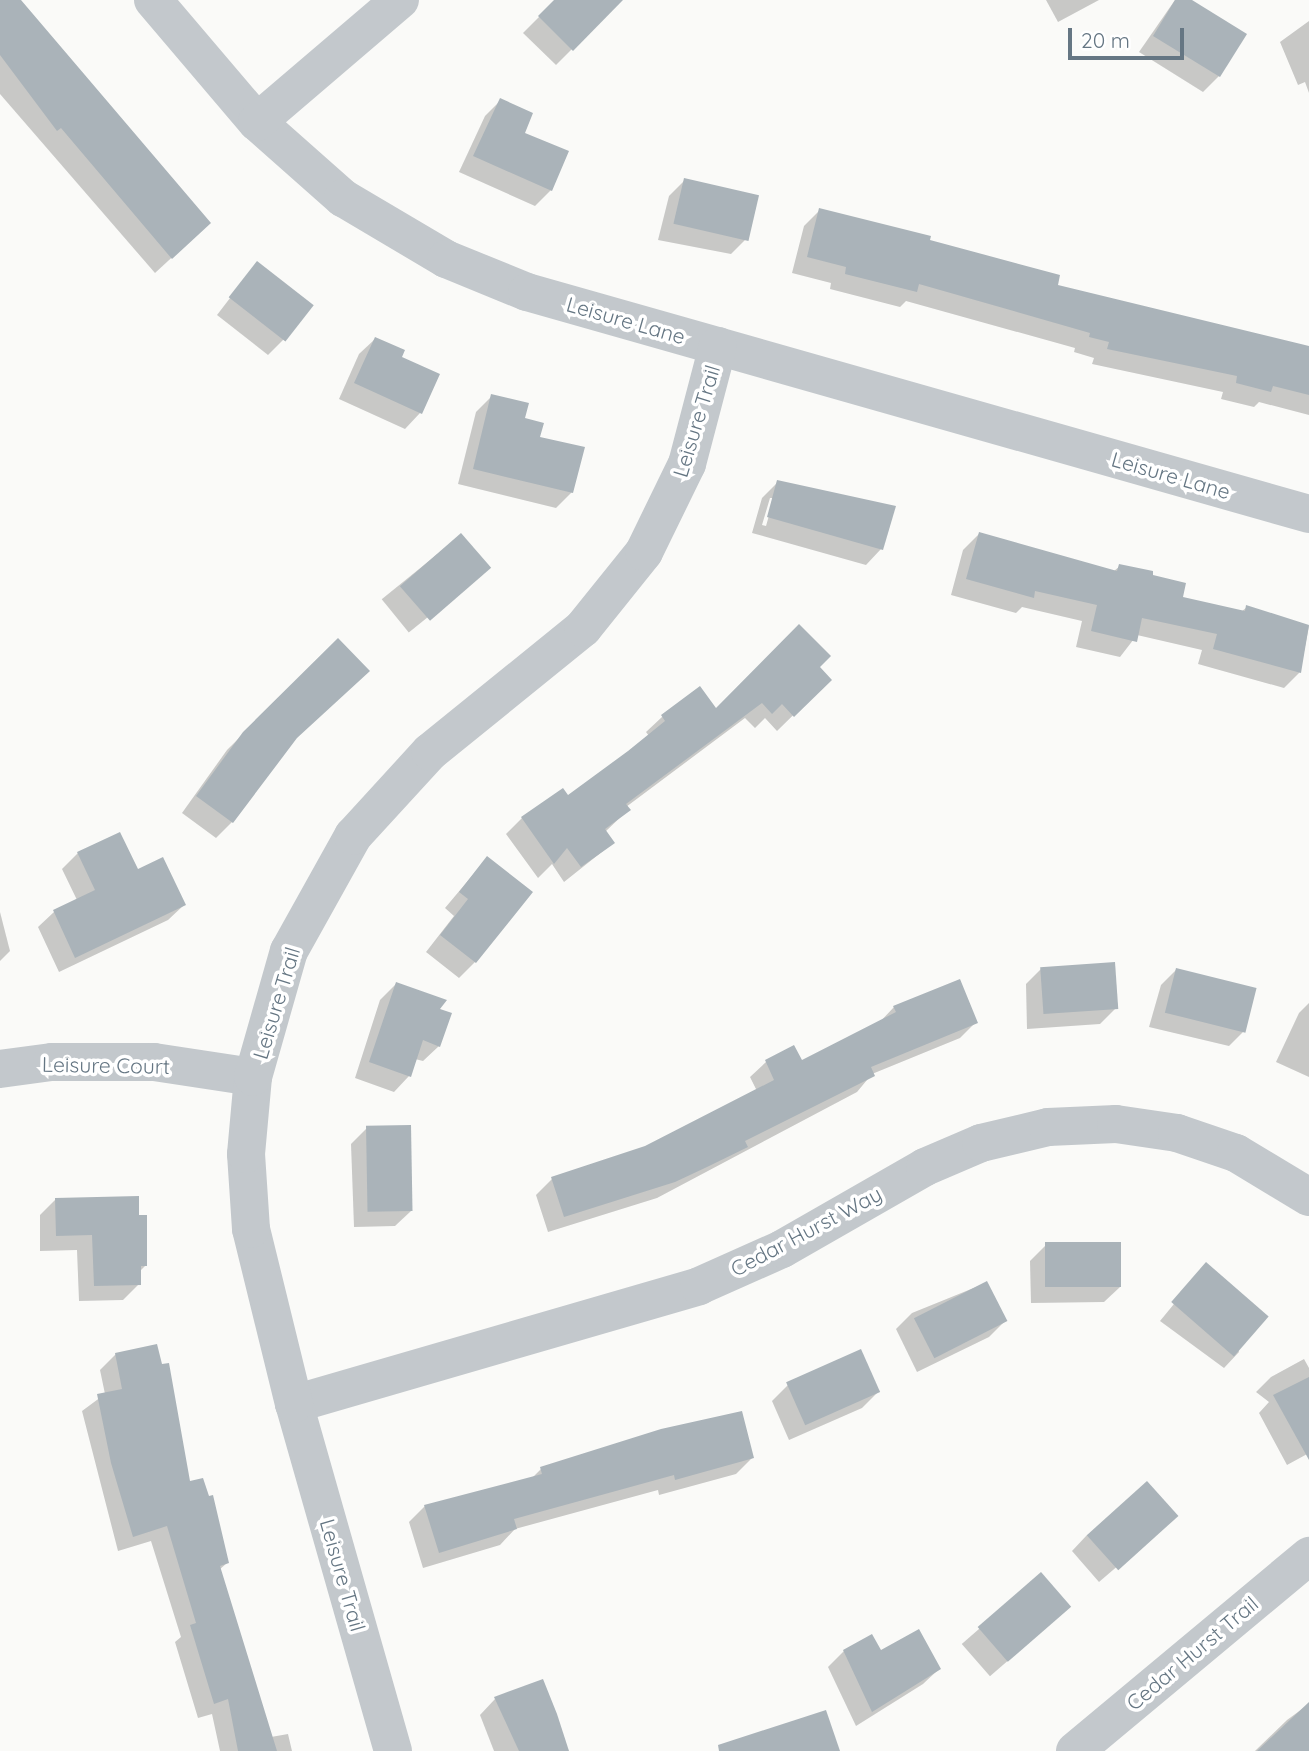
<!DOCTYPE html>
<style>
body{margin:0}
#map{position:relative;width:1309px;height:1751px;overflow:hidden;background:#fafaf8;font-family:Quicksand,sans-serif}
div>[style]{position:absolute}
.shadow>*{inset:0;background:#0003;transform-origin:0 0}
.building>*{inset:0;background:#aab3b9;transform-origin:0 0}
.street>*{height:38px;margin:-19px;padding:0 19px;transform-origin:19px;border-radius:19px;background:#c3c8cc}
span{translate:-50% -50%;white-space:nowrap;text-align:center;line-height:1.15;-webkit-text-stroke:7px #fff;paint-order:stroke}
.street-label{font-size:21px;color:#657683}
.scale{position:absolute;left:1068px;top:28px;width:116px;height:32px;box-sizing:border-box;border:4px solid #657683;border-top:0;padding-left:9px;font-size:21px;line-height:24px;white-space:nowrap;color:#657683;-webkit-text-stroke:5px #fff;paint-order:stroke}
</style>
<div id="map">
<div class="shadow">
<div style="clip-path:polygon(0 0,18px 0,193px 238px,155px 273px,0 94px)"></div>
<div style="clip-path:polygon(556px 0,621px 0,556px 65px,523px 33px)"></div>
<div style="clip-path:polygon(1046px 0,1099px 0,1058px 22px)"></div>
<div style="clip-path:polygon(1175px 0,1189px 0,1244px 34px,1219px 76px,1203px 92px,1139px 52px)"></div>
<div style="clip-path:polygon(1309px 21px,1309px 93px,1305px 82px,1298px 85px,1280px 42px)"></div>
<div style="clip-path:polygon(501px 100px,523px 133px,551px 190px,535px 206px,459px 172px,485px 116px)"></div>
<div style="clip-path:polygon(685px 180px,747px 238px,731px 254px,658px 240px,669px 196px)"></div>
<div style="clip-path:polygon(820px 210px,1055px 286px,1309px 348px,1309px 415px,1259px 402px,1254px 407px,1221px 399px,1223px 392px,1092px 364px,1094px 358px,1074px 352px,1075px 348px,906px 301px,900px 307px,830px 289px,831px 283px,792px 273px,804px 226px)"></div>
<div style="clip-path:polygon(257px 263px,284px 339px,268px 355px,217px 315px)"></div>
<div style="clip-path:polygon(375px 339px,399px 358px,420px 413px,405px 429px,339px 399px,359px 354px)"></div>
<div style="clip-path:polygon(492px 396px,538px 438px,572px 492px,556px 508px,458px 484px,476px 412px)"></div>
<div style="clip-path:polygon(evenodd,778px 482px,881px 549px,866px 565px,752px 533px,762px 498px,778px 482px,770px 498px,774px 498px,766px 526px,762px 525px,770px 498px)"></div>
<div style="clip-path:polygon(979px 534px,1114px 571px,1120px 566px,1150px 576px,1181px 598px,1241px 612px,1247px 607px,1309px 626px,1300px 672px,1284px 688px,1198px 664px,1202px 650px,1137px 635px,1120px 657px,1076px 647px,1082px 621px,1022px 607px,1016px 613px,951px 595px,963px 550px)"></div>
<div style="left:461px;top:535px;width:43px;height:102px;rotate:51deg"></div>
<div style="clip-path:polygon(338px 640px,292px 742px,232px 822px,216px 838px,182px 813px,227px 750px)"></div>
<div style="clip-path:polygon(817px 668px,829px 680px,777px 731px,765px 718px,755px 728px,745px 718px,626px 807px,628px 810px,605px 832px,613px 843px,564px 882px,552px 864px,538px 878px,506px 834px,522px 818px,568px 797px,649px 736px,646px 732px,662px 717px,700px 689px,716px 710px)"></div>
<div style="clip-path:polygon(78px 853px,137px 872px,184px 905px,168px 920px,59px 972px,38px 927px,54px 912px,77px 900px,62px 869px)"></div>
<div style="clip-path:polygon(487px 858px,475px 962px,459px 978px,426px 952px,454px 916px,445px 908px)"></div>
<div style="clip-path:polygon(0 912px,10px 951px,0 961px)"></div>
<div style="clip-path:polygon(1042px 968px,1116px 1008px,1100px 1024px,1027px 1029px,1026px 984px)"></div>
<div style="clip-path:polygon(1176px 970px,1245px 1030px,1229px 1046px,1149px 1027px,1161px 985px)"></div>
<div style="clip-path:polygon(396px 984px,437px 1010px,439px 1046px,423px 1061px,415px 1059px,409px 1076px,394px 1092px,355px 1078px,380px 1000px)"></div>
<div style="clip-path:polygon(1309px 1003px,1309px 1077px,1276px 1062px,1299px 1013px)"></div>
<div style="clip-path:polygon(894px 1007px,976px 1022px,960px 1038px,872px 1074px,857px 1092px,657px 1198px,548px 1232px,536px 1195px,552px 1179px,646px 1148px,757px 1091px,750px 1077px,766px 1062px,794px 1047px,801px 1063px,878px 1024px)"></div>
<div style="clip-path:polygon(367px 1128px,411px 1211px,395px 1226px,354px 1227px,351px 1144px)"></div>
<div style="clip-path:polygon(56px 1199px,138px 1217px,146px 1265px,139px 1272px,139px 1284px,123px 1300px,79px 1301px,77px 1250px,40px 1251px,40px 1215px)"></div>
<div style="clip-path:polygon(1046px 1245px,1120px 1287px,1104px 1302px,1031px 1303px,1030px 1261px)"></div>
<div style="clip-path:polygon(1206px 1265px,1239px 1352px,1224px 1368px,1160px 1321px)"></div>
<div style="clip-path:polygon(986px 1283px,1005px 1321px,989px 1337px,917px 1372px,896px 1329px,912px 1313px)"></div>
<div style="clip-path:polygon(116px 1354px,189px 1484px,227px 1563px,219px 1570px,271px 1737px,288px 1734px,292px 1751px,220px 1751px,212px 1714px,198px 1718px,175px 1642px,181px 1637px,151px 1541px,118px 1551px,82px 1411px,105px 1394px,100px 1370px)"></div>
<div style="clip-path:polygon(1304px 1359px,1309px 1368px,1309px 1453px,1287px 1465px,1259px 1413px,1269px 1402px,1256px 1392px,1271px 1377px)"></div>
<div style="clip-path:polygon(788px 1385px,878px 1392px,862px 1408px,789px 1440px,772px 1401px)"></div>
<div style="clip-path:polygon(752px 1458px,736px 1474px,659px 1495px,658px 1490px,515px 1529px,500px 1545px,423px 1568px,409px 1522px,425px 1506px,531px 1479px,541px 1469px)"></div>
<div style="clip-path:polygon(1176px 1516px,1099px 1582px,1072px 1551px,1087px 1535px)"></div>
<div style="left:1041px;top:1575px;width:43px;height:105px;rotate:49deg"></div>
<div style="clip-path:polygon(844px 1651px,880px 1652px,939px 1669px,923px 1684px,856px 1726px,828px 1667px)"></div>
<div style="clip-path:polygon(495px 1699px,567px 1751px,494px 1751px,480px 1715px)"></div>
<div style="clip-path:polygon(1309px 1704px,1309px 1751px,1255px 1751px,1287px 1720px)"></div>
</div>
<div class="building">
<div style="clip-path:polygon(0 0,21px 0,211px 223px,172px 259px,61px 128px,57px 131px,0 55px)"></div>
<div style="clip-path:polygon(554px 0,623px 0,573px 51px,538px 16px)"></div>
<div style="clip-path:polygon(1175px 0,1192px 0,1247px 34px,1220px 77px,1153px 36px)"></div>
<div style="clip-path:polygon(500px 98px,533px 113px,525px 133px,569px 151px,552px 191px,473px 156px)"></div>
<div style="left:684px;top:178px;width:77px;height:47px;rotate:13deg"></div>
<div style="clip-path:polygon(819px 208px,931px 236px,930px 240px,1060px 275px,1058px 285px,1309px 346px,1309px 395px,1273px 386px,1271px 392px,1236px 383px,1237px 376px,1107px 349px,1109px 342px,1089px 337px,1090px 333px,919px 284px,917px 292px,845px 274px,846px 267px,807px 257px)"></div>
<div style="left:257px;top:261px;width:72px;height:46px;rotate:38deg"></div>
<div style="clip-path:polygon(375px 337px,405px 350px,402px 357px,440px 374px,422px 414px,354px 383px)"></div>
<div style="clip-path:polygon(491px 394px,529px 403px,525px 418px,544px 423px,540px 437px,585px 447px,573px 493px,473px 469px)"></div>
<div style="clip-path:polygon(777px 480px,896px 506px,883px 550px,767px 517px)"></div>
<div style="clip-path:polygon(979px 532px,1117px 571px,1119px 564px,1153px 571px,1153px 575px,1186px 583px,1183px 597px,1245px 611px,1246px 605px,1309px 625px,1301px 673px,1213px 649px,1217px 634px,1142px 618px,1137px 642px,1091px 631px,1097px 605px,1035px 591px,1034px 598px,966px 579px)"></div>
<div style="left:461px;top:533px;width:46px;height:81px;rotate:49deg"></div>
<div style="clip-path:polygon(799px 624px,831px 656px,820px 667px,832px 680px,794px 717px,782px 704px,772px 714px,762px 703px,626px 804px,631px 810px,605px 829px,615px 843px,581px 867px,567px 848px,554px 864px,521px 817px,563px 788px,568px 795px,628px 751px,665px 721px,661px 715px,700px 686px,716px 708px)"></div>
<div style="clip-path:polygon(338px 638px,370px 671px,297px 738px,233px 823px,196px 796px,243px 732px)"></div>
<div style="clip-path:polygon(120px 832px,138px 869px,163px 857px,186px 905px,75px 958px,53px 910px,95px 890px,77px 852px)"></div>
<div style="clip-path:polygon(487px 856px,533px 892px,476px 963px,440px 935px,468px 899px,459px 892px)"></div>
<div style="left:1115px;top:962px;width:47px;height:75px;rotate:86deg"></div>
<div style="left:1176px;top:968px;width:83px;height:46px;rotate:14deg"></div>
<div style="clip-path:polygon(960px 979px,978px 1023px,871px 1067px,875px 1076px,745px 1141px,748px 1147px,707px 1167px,675px 1182px,564px 1217px,551px 1177px,645px 1146px,774px 1080px,765px 1060px,794px 1045px,802px 1060px,896px 1012px,893px 1006px)"></div>
<div style="clip-path:polygon(396px 982px,447px 1000px,440px 1009px,452px 1013px,440px 1047px,423px 1040px,411px 1077px,369px 1062px)"></div>
<div style="left:411px;top:1125px;width:86px;height:45px;rotate:89deg"></div>
<div style="clip-path:polygon(139px 1196px,139px 1215px,147px 1215px,147px 1266px,141px 1266px,141px 1285px,94px 1286px,92px 1235px,56px 1236px,55px 1198px)"></div>
<div style="left:1121px;top:1242px;width:45px;height:76px;rotate:90deg"></div>
<div style="left:1206px;top:1262px;width:83px;height:53px;rotate:41deg"></div>
<div style="left:987px;top:1281px;width:45px;height:82px;rotate:63deg"></div>
<div style="clip-path:polygon(157px 1344px,162px 1364px,169px 1363px,190px 1481px,203px 1478px,209px 1496px,213px 1495px,229px 1563px,220px 1566px,277px 1751px,238px 1751px,228px 1699px,214px 1704px,190px 1625px,196px 1623px,167px 1526px,133px 1537px,111px 1463px,97px 1394px,122px 1389px,115px 1353px)"></div>
<div style="left:861px;top:1349px;width:47px;height:82px;rotate:66deg"></div>
<div style="clip-path:polygon(1309px 1377px,1309px 1460px,1273px 1395px)"></div>
<div style="clip-path:polygon(742px 1411px,754px 1458px,675px 1480px,674px 1475px,514px 1519px,517px 1529px,439px 1553px,424px 1505px,542px 1474px,540px 1467px,661px 1429px)"></div>
<div style="left:1147px;top:1481px;width:47px;height:81px;rotate:48deg"></div>
<div style="left:1041px;top:1572px;width:46px;height:84px;rotate:49deg"></div>
<div style="clip-path:polygon(919px 1629px,941px 1669px,872px 1712px,843px 1650px,872px 1634px,881px 1650px)"></div>
<div style="clip-path:polygon(543px 1679px,557px 1714px,569px 1751px,519px 1751px,494px 1697px)"></div>
<div style="clip-path:polygon(1309px 1702px,1309px 1751px,1257px 1751px)"></div>
<div style="clip-path:polygon(826px 1710px,840px 1751px,719px 1751px,718px 1745px)"></div>
</div>
<div class="street">
<div style="left:153px;top:0;width:160px;rotate:49.6deg"></div>
<div style="left:257px;top:122px;width:115px;rotate:41.5deg"></div>
<div style="left:343px;top:198px;width:120px;rotate:30.6deg"></div>
<div style="left:446px;top:259px;width:87px;rotate:22.2deg"></div>
<div style="left:527px;top:292px;width:813px;rotate:15.85deg"></div>
<div style="left:257px;top:122px;width:188px;rotate:-40.5deg"></div>
<div style="left:0;top:1069px;width:52px;rotate:-7.7deg"></div>
<div style="left:52px;top:1062px;width:102px"></div>
<div style="left:154px;top:1062px;width:100px;rotate:8.6deg"></div>
<div style="left:294px;top:1404px;width:422px;rotate:-16.2deg"></div>
<div style="left:699px;top:1286px;width:91px;rotate:-24deg"></div>
<div style="left:782px;top:1249px;width:165px;rotate:-29.8deg"></div>
<div style="left:925px;top:1167px;width:61px;rotate:-23.2deg"></div>
<div style="left:981px;top:1143px;width:69px;rotate:-13.4deg"></div>
<div style="left:1048px;top:1127px;width:68px;rotate:-2.5deg"></div>
<div style="left:1116px;top:1124px;width:62px;rotate:8.4deg"></div>
<div style="left:1177px;top:1133px;width:62px;rotate:18.7deg"></div>
<div style="left:1236px;top:1153px;width:85px;rotate:31.1deg"></div>
<div style="left:393px;top:1751px;width:361px;rotate:-105.9deg"></div>
<div style="left:294px;top:1404px;width:180px;rotate:-103.8deg"></div>
<div style="left:251px;top:1229px;width:75px;rotate:-93.8deg"></div>
<div style="left:246px;top:1154px;width:77px;rotate:-84.8deg"></div>
<div style="left:253px;top:1077px;width:131px;rotate:-74.1deg"></div>
<div style="left:289px;top:951px;width:132px;rotate:-60.9deg"></div>
<div style="left:353px;top:836px;width:114px;rotate:-47.5deg"></div>
<div style="left:430px;top:752px;width:197px;rotate:-39deg"></div>
<div style="left:583px;top:628px;width:97px;rotate:-51.2deg"></div>
<div style="left:644px;top:552px;width:98px;rotate:-64deg"></div>
<div style="left:687px;top:464px;width:122px;rotate:-75.3deg"></div>
<div style="left:1075px;top:1751px;width:305px;rotate:-39.8deg"></div>
</div>
<div class="street-label">
<span style="left:626px;top:320px;rotate:16deg">Leisure Lane</span>
<span style="left:696px;top:421px;rotate:-73deg">Leisure Trail</span>
<span style="left:1171px;top:475px;rotate:16deg">Leisure Lane</span>
<span style="left:276px;top:1003px;rotate:-73deg">Leisure Trail</span>
<span style="left:106px;top:1065px;rotate:1deg">Leisure Court</span>
<span style="left:806px;top:1231px;rotate:-28deg">Cedar Hurst Way</span>
<span style="left:343px;top:1575px;rotate:74deg">Leisure Trail</span>
<span style="left:1192px;top:1653px;rotate:-40deg">Cedar Hurst Trail</span>
</div>
<div class="scale">20 m</div>
</div>
